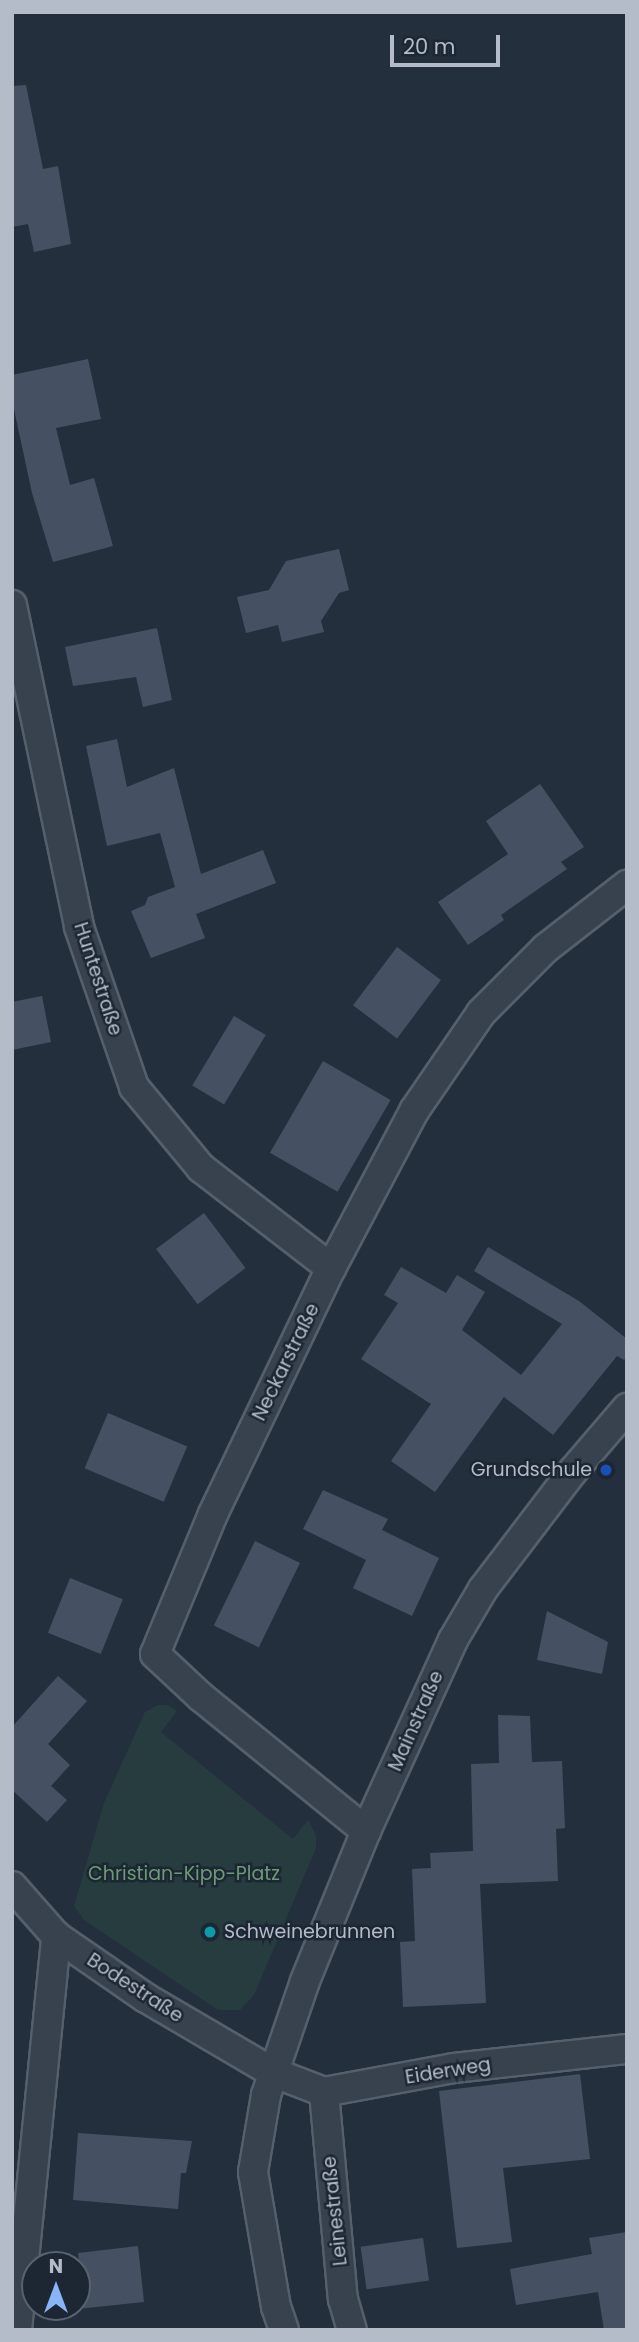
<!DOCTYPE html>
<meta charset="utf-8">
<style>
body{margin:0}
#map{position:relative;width:639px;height:2342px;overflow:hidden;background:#242f3e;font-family:Poppins,sans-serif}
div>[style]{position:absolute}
.green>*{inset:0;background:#263c3f}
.building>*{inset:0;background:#455162;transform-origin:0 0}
.roads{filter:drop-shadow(2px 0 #565f6c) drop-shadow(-2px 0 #565f6c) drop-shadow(0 2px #565f6c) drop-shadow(0 -2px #565f6c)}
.street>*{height:28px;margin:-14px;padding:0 14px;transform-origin:14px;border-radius:14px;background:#38414e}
.dots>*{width:19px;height:19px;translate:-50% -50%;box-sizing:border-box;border:4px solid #1d2633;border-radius:50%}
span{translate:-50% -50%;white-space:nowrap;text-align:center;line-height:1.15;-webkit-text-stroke:5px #1d2633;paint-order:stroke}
.street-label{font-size:19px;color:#b4bcc9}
.poi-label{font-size:19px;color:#b4bcc9}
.right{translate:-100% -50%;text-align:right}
.left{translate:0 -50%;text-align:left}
.park-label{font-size:19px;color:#6b9a76}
.frame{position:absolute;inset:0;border:14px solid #b4bcc9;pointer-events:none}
.north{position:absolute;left:21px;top:2251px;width:70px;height:70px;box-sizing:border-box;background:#1d2633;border:2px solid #59626f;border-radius:50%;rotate:0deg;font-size:19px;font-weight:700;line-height:28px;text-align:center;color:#b4bcc9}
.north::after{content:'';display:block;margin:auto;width:24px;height:32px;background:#8ab4f8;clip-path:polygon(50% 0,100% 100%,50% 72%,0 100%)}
.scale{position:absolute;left:390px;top:35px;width:110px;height:32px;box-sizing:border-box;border:4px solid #b4bcc9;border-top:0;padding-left:9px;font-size:21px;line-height:24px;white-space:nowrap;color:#b4bcc9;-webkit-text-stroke:5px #1d2633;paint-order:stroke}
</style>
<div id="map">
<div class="green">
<div style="clip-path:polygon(158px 1705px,168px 1705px,177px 1711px,161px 1732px,293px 1839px,308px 1820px,316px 1835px,316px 1848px,254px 1995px,240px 2010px,218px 2010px,84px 1920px,74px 1906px,104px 1803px,145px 1712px)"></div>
</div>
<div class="building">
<div style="clip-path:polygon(26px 85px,43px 169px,58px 166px,71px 244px,34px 252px,28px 224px,12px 227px,12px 86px)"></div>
<div style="clip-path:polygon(88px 359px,101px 419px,56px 428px,70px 485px,94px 478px,113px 546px,53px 562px,32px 493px,12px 400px,12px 375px)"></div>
<div style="clip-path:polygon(339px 549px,349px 590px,339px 593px,321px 621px,324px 632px,282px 642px,278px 625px,246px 633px,237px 597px,269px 590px,286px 561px)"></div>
<div style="clip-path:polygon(157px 628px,172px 700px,143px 707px,136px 677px,73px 686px,65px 647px)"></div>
<div style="clip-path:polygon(117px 739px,127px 787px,174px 768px,201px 874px,263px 850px,276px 883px,196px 914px,205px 938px,151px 958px,131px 911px,145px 905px,148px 897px,175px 887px,160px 833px,107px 846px,86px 746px)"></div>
<div style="clip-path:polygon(540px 784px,584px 847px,561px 862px,567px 869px,501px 915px,504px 920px,468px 945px,438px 902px,508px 854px,486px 821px)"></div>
<div style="left:397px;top:947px;width:55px;height:73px;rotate:37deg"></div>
<div style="clip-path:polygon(42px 996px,51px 1042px,12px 1050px,12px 1002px)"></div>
<div style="left:234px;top:1016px;width:37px;height:81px;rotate:31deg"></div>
<div style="left:323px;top:1061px;width:78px;height:106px;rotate:30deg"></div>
<div style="left:204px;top:1213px;width:69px;height:60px;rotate:53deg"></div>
<div style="clip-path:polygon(488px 1247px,579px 1301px,627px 1339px,627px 1357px,624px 1360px,617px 1356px,553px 1435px,504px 1397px,435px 1492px,391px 1461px,431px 1404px,361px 1359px,398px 1303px,384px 1295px,401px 1267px,446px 1293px,457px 1275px,485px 1292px,462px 1330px,521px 1375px,562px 1324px,474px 1271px)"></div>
<div style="left:108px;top:1413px;width:86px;height:60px;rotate:23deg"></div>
<div style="clip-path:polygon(323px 1490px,388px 1519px,382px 1530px,439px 1558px,412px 1616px,353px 1588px,366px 1560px,303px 1529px)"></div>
<div style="left:255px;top:1541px;width:50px;height:94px;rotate:26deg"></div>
<div style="left:70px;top:1578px;width:57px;height:59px;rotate:22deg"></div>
<div style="clip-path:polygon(547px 1611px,608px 1642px,602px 1674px,537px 1660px)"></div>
<div style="clip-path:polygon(58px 1676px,87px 1701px,48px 1744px,70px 1765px,51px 1786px,67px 1800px,47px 1822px,12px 1790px,12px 1727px)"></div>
<div style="clip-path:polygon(498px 1715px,530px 1716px,532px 1762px,562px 1761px,565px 1828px,556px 1829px,558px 1881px,480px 1884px,486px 2003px,403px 2007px,400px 1942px,415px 1941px,412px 1869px,431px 1868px,430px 1853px,473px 1851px,471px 1764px,499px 1763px)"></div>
<div style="clip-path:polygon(580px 2074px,590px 2159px,503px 2168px,512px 2242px,457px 2248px,439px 2091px)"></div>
<div style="clip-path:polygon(78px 2133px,192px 2141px,186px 2173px,181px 2173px,178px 2209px,73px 2200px)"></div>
<div style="clip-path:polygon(627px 2232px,627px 2330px,604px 2330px,598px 2292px,516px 2305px,510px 2269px,592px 2254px,589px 2238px)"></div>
<div style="left:423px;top:2238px;width:43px;height:63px;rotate:82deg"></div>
<div style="clip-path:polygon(138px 2246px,144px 2302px,77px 2309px,77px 2274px,80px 2274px,78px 2253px)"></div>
</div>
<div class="roads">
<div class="street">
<div style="left:12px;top:605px;width:329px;rotate:78.2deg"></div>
<div style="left:79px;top:927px;width:169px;rotate:71deg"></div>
<div style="left:134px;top:1087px;width:105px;rotate:50.4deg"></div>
<div style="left:201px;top:1168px;width:164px;rotate:37.6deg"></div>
<div style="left:366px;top:1831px;width:213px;rotate:-140.9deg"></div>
<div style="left:201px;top:1697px;width:63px;rotate:-136.9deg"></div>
<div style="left:155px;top:1654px;width:152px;rotate:-67.5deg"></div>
<div style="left:213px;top:1514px;width:273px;rotate:-64.4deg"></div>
<div style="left:331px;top:1268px;width:178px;rotate:-62.1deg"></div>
<div style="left:414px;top:1111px;width:119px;rotate:-55.6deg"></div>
<div style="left:481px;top:1013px;width:92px;rotate:-45deg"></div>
<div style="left:546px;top:948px;width:103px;rotate:-37.9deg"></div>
<div style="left:12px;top:1886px;width:67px;rotate:48.7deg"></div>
<div style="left:56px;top:1936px;width:109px;rotate:34.6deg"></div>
<div style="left:146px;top:1998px;width:146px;rotate:30.4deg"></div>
<div style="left:272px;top:2072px;width:56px;rotate:21deg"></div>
<div style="left:324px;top:2092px;width:132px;rotate:-10.5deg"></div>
<div style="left:454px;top:2068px;width:174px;rotate:-6.3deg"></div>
<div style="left:324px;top:2092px;width:208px;rotate:84.8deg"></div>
<div style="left:343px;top:2299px;width:32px;rotate:74deg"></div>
<div style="left:17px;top:2330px;width:396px;rotate:-84.3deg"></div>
<div style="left:284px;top:2330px;width:24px;rotate:-109deg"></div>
<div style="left:276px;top:2307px;width:137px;rotate:-99.7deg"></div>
<div style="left:253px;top:2172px;width:78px;rotate:-80.4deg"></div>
<div style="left:266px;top:2095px;width:120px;rotate:-71.1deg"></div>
<div style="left:305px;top:1981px;width:162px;rotate:-67.9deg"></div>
<div style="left:366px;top:1831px;width:210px;rotate:-65.5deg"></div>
<div style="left:453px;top:1640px;width:59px;rotate:-59.5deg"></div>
<div style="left:483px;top:1589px;width:148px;rotate:-52.7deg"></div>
<div style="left:573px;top:1471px;width:83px;rotate:-49.4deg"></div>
</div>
</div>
<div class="dots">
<div style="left:606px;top:1470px;background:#1a4fb4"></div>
<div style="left:210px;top:1932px;background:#0f9aa8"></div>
</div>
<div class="street-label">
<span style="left:98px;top:979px;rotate:72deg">Huntestraße</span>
<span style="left:286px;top:1362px;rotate:-64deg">Neckarstraße</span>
<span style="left:416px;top:1721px;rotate:-66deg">Mainstraße</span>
<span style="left:135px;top:1988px;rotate:33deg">Bodestraße</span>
<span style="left:448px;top:2071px;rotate:-9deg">Eiderweg</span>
<span style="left:335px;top:2211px;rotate:-96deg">Leinestraße</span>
</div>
<div class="poi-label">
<span class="right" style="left:592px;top:1470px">Grundschule</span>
<span class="left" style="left:224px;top:1932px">Schweinebrunnen</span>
</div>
<div class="park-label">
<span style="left:184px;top:1874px">Christian-Kipp-Platz</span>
</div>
<div class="frame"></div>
<div class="north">N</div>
<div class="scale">20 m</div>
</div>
